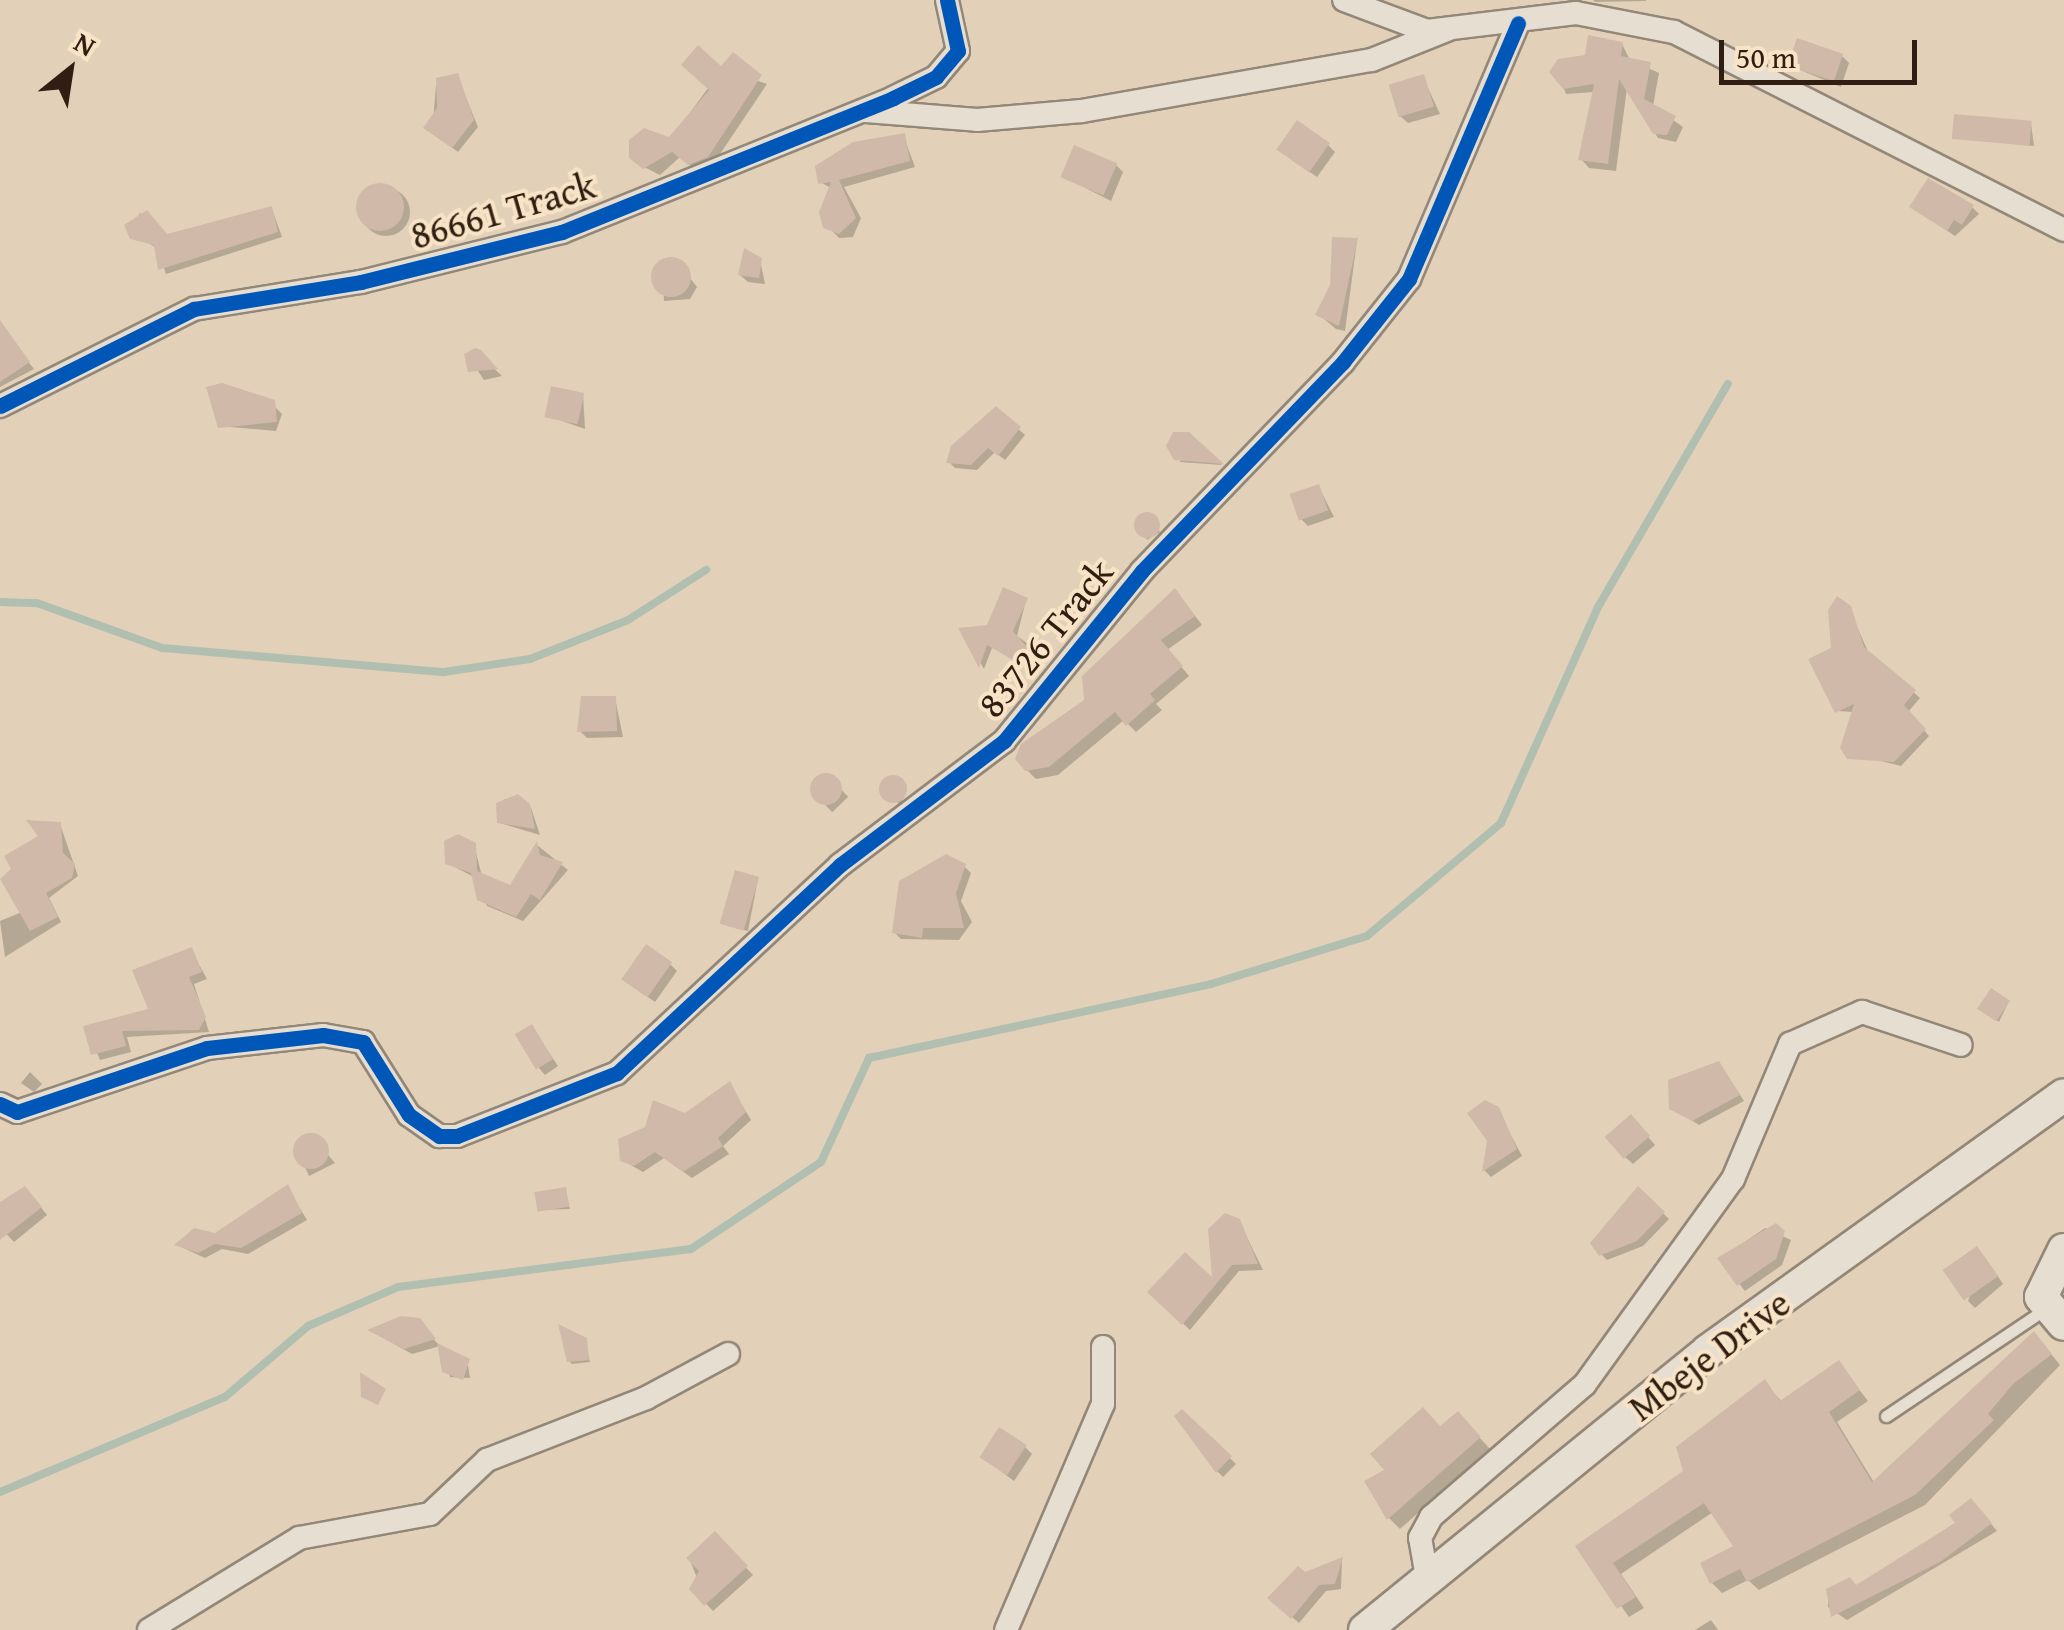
<!DOCTYPE html>
<style>
body{margin:0}
#map{position:relative;width:2064px;height:1630px;overflow:hidden;background:#e2d1b8;font-family:"Gentium Book Plus",serif}
div>[style]{position:absolute}
.shadow>*{inset:0;background:#0003;transform-origin:0 0}
.round{border-radius:50%}
.stream>*{height:8px;margin:-4px;padding:0 4px;transform-origin:4px;border-radius:4px;background:#b1bfb1}
.building>*{inset:0;background:#d0b9a9;transform-origin:0 0}
.roads{filter:drop-shadow(2px 0 #938778) drop-shadow(-2px 0 #938778) drop-shadow(0 2px #938778) drop-shadow(0 -2px #938778)}
.lane>*{height:11px;margin:-5.5px;padding:0 5.5px;transform-origin:5.5px;border-radius:5.5px;background:#e7ded2}
.street>*{height:22px;margin:-11px;padding:0 11px;transform-origin:11px;border-radius:11px;background:#e7ded2}
.secondary>*{height:32px;margin:-16px;padding:0 16px;transform-origin:16px;border-radius:16px;background:#e7ded2}
.cycleway>*{height:15px;margin:-7.5px;padding:0 7.5px;transform-origin:7.5px;border-radius:7.5px;background:#0057b8}
span{translate:-50% -50%;white-space:nowrap;text-align:center;line-height:1.15;-webkit-text-stroke:8px #f8e3c6;paint-order:stroke}
.street-label{font-size:38px;color:#2f1e11}
.north{position:absolute;left:20px;top:20px;width:100px;height:100px;-webkit-text-stroke:8px #f8e3c6;paint-order:stroke;rotate:30deg;font-size:28px;font-weight:700;line-height:40px;text-align:center;color:#2f1e11}
.north::after{content:'';display:block;margin:auto;width:35px;height:45px;background:#2f1e11;clip-path:polygon(50% 0,100% 100%,50% 72%,0 100%)}
.scale{position:absolute;left:1719px;top:40px;width:198px;height:45px;box-sizing:border-box;border:5px solid #2f1e11;border-top:0;padding-left:12px;font-size:30px;line-height:35px;white-space:nowrap;color:#2f1e11;-webkit-text-stroke:8px #f8e3c6;paint-order:stroke}
</style>
<div id="map">
<div class="shadow">
<div style="clip-path:polygon(1593px 0,1646px 0,1646px 1px,1595px 2px)"></div>
<div style="clip-path:polygon(1622px 44px,1630px 60px,1659px 73px,1653px 106px,1683px 127px,1676px 142px,1658px 138px,1627px 88px,1616px 171px,1589px 168px,1581px 159px,1594px 92px,1566px 94px,1555px 66px)"></div>
<div style="clip-path:polygon(1842px 56px,1849px 63px,1841px 87px,1791px 66px)"></div>
<div style="clip-path:polygon(722px 69px,767px 84px,714px 163px,696px 170px,680px 157px,660px 175px,638px 164px,670px 140px)"></div>
<div style="clip-path:polygon(457px 76px,478px 127px,458px 152px,432px 133px,436px 86px)"></div>
<div style="clip-path:polygon(1423px 77px,1440px 114px,1408px 123px,1400px 116px)"></div>
<div style="clip-path:polygon(2031px 123px,2034px 146px,1954px 138px)"></div>
<div style="clip-path:polygon(904px 137px,915px 167px,844px 187px,861px 218px,853px 237px,839px 238px,822px 220px,831px 188px,820px 182px)"></div>
<div style="clip-path:polygon(1328px 145px,1335px 152px,1317px 177px,1287px 156px)"></div>
<div style="clip-path:polygon(1116px 165px,1123px 172px,1111px 201px,1064px 177px)"></div>
<div class="round" style="left:362px;top:188px;width:48px;height:48px"></div>
<div style="clip-path:polygon(1912px 207px,1972px 207px,1979px 214px,1955px 236px)"></div>
<div style="clip-path:polygon(272px 209px,282px 237px,166px 274px,157px 248px,129px 232px,140px 213px,166px 237px)"></div>
<div style="clip-path:polygon(1357px 241px,1345px 331px,1336px 329px,1318px 314px)"></div>
<div style="clip-path:polygon(676px 260px,697px 287px,690px 299px,664px 301px,662px 262px)"></div>
<div style="clip-path:polygon(760px 260px,765px 284px,748px 282px,740px 275px)"></div>
<div style="clip-path:polygon(0 327px,34px 369px,0 387px)"></div>
<div style="clip-path:polygon(475px 351px,502px 376px,484px 380px,467px 355px)"></div>
<div style="clip-path:polygon(583px 395px,585px 429px,548px 416px)"></div>
<div style="clip-path:polygon(267px 399px,282px 414px,276px 431px,220px 426px)"></div>
<div style="clip-path:polygon(996px 409px,1025px 435px,1005px 460px,995px 452px,977px 470px,955px 468px,949px 462px)"></div>
<div style="clip-path:polygon(1188px 434px,1222px 465px,1180px 462px)"></div>
<div style="clip-path:polygon(1319px 487px,1334px 517px,1308px 526px,1301px 519px)"></div>
<div style="left:1150px;top:515px;width:20px;height:15px;rotate:60deg"></div>
<div style="clip-path:polygon(1026px 600px,1017px 636px,1035px 649px,1035px 663px,992px 648px,984px 669px,962px 630px,989px 627px)"></div>
<div style="clip-path:polygon(1183px 600px,1202px 625px,1167px 650px,1189px 676px,1156px 704px,1162px 710px,1136px 732px,1124px 720px,1058px 775px,1036px 779px,1027px 770px)"></div>
<div style="clip-path:polygon(1849px 608px,1869px 654px,1920px 698px,1908px 712px,1929px 736px,1901px 766px,1848px 753px,1854px 712px,1837px 711px,1833px 650px)"></div>
<div style="clip-path:polygon(615px 698px,623px 737px,587px 738px,580px 731px)"></div>
<div style="left:828px;top:776px;width:29px;height:22px;rotate:46deg"></div>
<div style="clip-path:polygon(886px 780px,906px 785px,901px 804px,884px 797px)"></div>
<div style="clip-path:polygon(504px 799px,531px 808px,540px 835px,500px 823px)"></div>
<div style="clip-path:polygon(60px 824px,78px 876px,49px 898px,61px 922px,5px 957px,0 921px,22px 912px,15px 870px)"></div>
<div style="clip-path:polygon(474px 845px,482px 876px,511px 888px,537px 845px,568px 870px,523px 921px,487px 906px,474px 877px,447px 863px)"></div>
<div style="clip-path:polygon(964px 866px,971px 873px,961px 901px,972px 922px,959px 940px,901px 939px,894px 932px)"></div>
<div style="clip-path:polygon(758px 879px,748px 931px,728px 926px,725px 923px)"></div>
<div style="clip-path:polygon(191px 950px,207px 979px,194px 984px,209px 1032px,127px 1037px,131px 1052px,100px 1060px,86px 1027px,151px 1011px)"></div>
<div style="clip-path:polygon(670px 964px,677px 971px,655px 1002px,632px 986px)"></div>
<div style="clip-path:polygon(2008px 1003px,1999px 1022px,1983px 1010px)"></div>
<div style="clip-path:polygon(532px 1027px,558px 1066px,545px 1075px,538px 1067px)"></div>
<div style="clip-path:polygon(1724px 1070px,1744px 1101px,1699px 1125px,1672px 1108px)"></div>
<div style="clip-path:polygon(30px 1072px,42px 1084px,34px 1092px,21px 1083px)"></div>
<div style="clip-path:polygon(730px 1085px,751px 1120px,723px 1146px,729px 1154px,692px 1178px,664px 1158px,643px 1172px,622px 1160px)"></div>
<div style="clip-path:polygon(1497px 1109px,1522px 1156px,1491px 1177px,1485px 1171px)"></div>
<div style="clip-path:polygon(1637px 1124px,1655px 1145px,1633px 1164px,1625px 1157px)"></div>
<div style="clip-path:polygon(312px 1136px,335px 1163px,309px 1176px,296px 1147px)"></div>
<div style="clip-path:polygon(287px 1187px,307px 1220px,248px 1254px,222px 1249px,205px 1258px,177px 1245px,215px 1236px)"></div>
<div style="clip-path:polygon(565px 1190px,570px 1209px,539px 1210px)"></div>
<div style="clip-path:polygon(1638px 1190px,1669px 1219px,1643px 1246px,1607px 1260px,1601px 1254px)"></div>
<div style="clip-path:polygon(32px 1196px,47px 1215px,14px 1242px,0 1227px,0 1207px)"></div>
<div style="clip-path:polygon(1239px 1221px,1263px 1270px,1239px 1271px,1190px 1330px,1150px 1292px,1215px 1283px)"></div>
<div style="clip-path:polygon(1765px 1228px,1791px 1240px,1782px 1265px,1745px 1291px,1720px 1259px)"></div>
<div style="clip-path:polygon(1984px 1256px,2003px 1284px,1975px 1308px,1968px 1301px)"></div>
<div style="clip-path:polygon(412px 1317px,440px 1346px,412px 1354px,371px 1331px)"></div>
<div style="clip-path:polygon(585px 1340px,590px 1362px,572px 1364px,569px 1361px)"></div>
<div style="clip-path:polygon(2043px 1344px,2060px 1365px,1925px 1505px,1759px 1590px,1748px 1580px,1722px 1593px,1712px 1583px,1737px 1547px,1713px 1512px,1621px 1574px,1644px 1608px,1629px 1617px,1578px 1546px,1686px 1472px,1765px 1383px,1782px 1402px,1839px 1364px,1868px 1401px,1837px 1422px,1875px 1484px)"></div>
<div style="clip-path:polygon(441px 1347px,467px 1359px,470px 1378px,450px 1377px)"></div>
<div style="clip-path:polygon(1182px 1412px,1236px 1464px,1223px 1477px,1217px 1471px)"></div>
<div style="clip-path:polygon(1468px 1425px,1490px 1449px,1400px 1529px,1389px 1518px,1441px 1429px)"></div>
<div style="clip-path:polygon(1025px 1447px,1032px 1454px,1014px 1481px,982px 1457px)"></div>
<div style="clip-path:polygon(1978px 1508px,1997px 1531px,1847px 1620px,1828px 1607px,1828px 1590px,1857px 1587px)"></div>
<div style="clip-path:polygon(715px 1535px,753px 1575px,713px 1611px,692px 1589px,699px 1583px,689px 1558px)"></div>
<div style="clip-path:polygon(1342px 1560px,1341px 1589px,1326px 1591px,1299px 1623px,1277px 1604px,1305px 1575px)"></div>
<div style="clip-path:polygon(1711px 1620px,1718px 1630px,1695px 1630px)"></div>
</div>
<div class="stream">
<div style="left:0;top:602px;width:37px;rotate:2deg"></div>
<div style="left:37px;top:603px;width:133px;rotate:19.8deg"></div>
<div style="left:162px;top:648px;width:283px;rotate:4.9deg"></div>
<div style="left:444px;top:672px;width:87px;rotate:-8.6deg"></div>
<div style="left:530px;top:659px;width:105px;rotate:-21.7deg"></div>
<div style="left:628px;top:620px;width:93px;rotate:-32.7deg"></div>
<div style="left:0;top:1492px;width:244px;rotate:-22.9deg"></div>
<div style="left:225px;top:1397px;width:109px;rotate:-40.5deg"></div>
<div style="left:308px;top:1326px;width:98px;rotate:-23.4deg"></div>
<div style="left:398px;top:1287px;width:295px;rotate:-7.4deg"></div>
<div style="left:691px;top:1249px;width:156px;rotate:-33.8deg"></div>
<div style="left:821px;top:1162px;width:115px;rotate:-65.2deg"></div>
<div style="left:869px;top:1058px;width:350px;rotate:-12.2deg"></div>
<div style="left:1211px;top:984px;width:163px;rotate:-17.1deg"></div>
<div style="left:1367px;top:936px;width:175px;rotate:-40.1deg"></div>
<div style="left:1501px;top:823px;width:237px;rotate:-65.8deg"></div>
<div style="left:1598px;top:607px;width:258px;rotate:-59.8deg"></div>
</div>
<div class="building">
<div style="clip-path:polygon(1588px 35px,1623px 42px,1621px 56px,1651px 62px,1644px 99px,1676px 116px,1667px 135px,1653px 134px,1619px 79px,1608px 164px,1578px 160px,1594px 84px,1563px 89px,1549px 72px,1558px 59px,1585px 55px)"></div>
<div style="left:1797px;top:38px;width:49px;height:29px;rotate:19deg"></div>
<div style="clip-path:polygon(698px 45px,721px 66px,733px 52px,762px 75px,708px 157px,688px 165px,672px 152px,643px 169px,629px 158px,629px 140px,644px 128px,669px 137px,709px 90px,681px 65px)"></div>
<div style="clip-path:polygon(458px 73px,474px 120px,452px 148px,423px 128px,437px 108px,436px 78px)"></div>
<div style="left:1424px;top:74px;width:34px;height:37px;rotate:73deg"></div>
<div style="left:1954px;top:114px;width:78px;height:25px;rotate:5deg"></div>
<div style="left:1297px;top:120px;width:40px;height:36px;rotate:35deg"></div>
<div style="clip-path:polygon(905px 133px,910px 161px,839px 180px,856px 218px,839px 234px,823px 228px,819px 212px,831px 182px,818px 184px,815px 166px,853px 142px)"></div>
<div style="left:1074px;top:145px;width:47px;height:35px;rotate:23deg"></div>
<div style="clip-path:polygon(1928px 178px,1974px 205px,1962px 225px,1954px 220px,1947px 231px,1909px 207px)"></div>
<div class="round" style="left:356px;top:183px;width:48px;height:48px"></div>
<div style="clip-path:polygon(272px 206px,278px 232px,158px 270px,154px 245px,130px 239px,124px 225px,147px 210px,167px 234px)"></div>
<div style="clip-path:polygon(1332px 237px,1358px 238px,1339px 326px,1315px 315px,1330px 285px)"></div>
<div style="clip-path:polygon(744px 248px,762px 258px,759px 278px,738px 275px)"></div>
<div class="round" style="left:651px;top:257px;width:40px;height:40px"></div>
<div style="clip-path:polygon(0 320px,30px 362px,0 382px)"></div>
<div style="clip-path:polygon(475px 348px,481px 350px,498px 369px,468px 372px,464px 354px)"></div>
<div style="clip-path:polygon(222px 383px,275px 400px,277px 422px,218px 428px,206px 387px)"></div>
<div style="left:551px;top:386px;width:34px;height:32px;rotate:12deg"></div>
<div style="clip-path:polygon(996px 406px,1021px 427px,998px 456px,988px 448px,971px 465px,946px 463px,951px 446px)"></div>
<div style="clip-path:polygon(1173px 432px,1189px 432px,1224px 464px,1174px 460px,1166px 446px)"></div>
<div style="left:1319px;top:484px;width:28px;height:31px;rotate:71deg"></div>
<div class="round" style="left:1134px;top:512px;width:26px;height:26px"></div>
<div style="clip-path:polygon(1003px 587px,1028px 598px,1013px 631px,1034px 655px,1018px 663px,987px 645px,979px 668px,958px 628px,987px 625px)"></div>
<div style="clip-path:polygon(1175px 588px,1195px 616px,1161px 640px,1183px 666px,1150px 694px,1155px 700px,1126px 726px,1115px 712px,1049px 767px,1025px 771px,1015px 759px,1021px 744px,1084px 700px,1082px 676px)"></div>
<div style="clip-path:polygon(1837px 596px,1851px 606px,1864px 647px,1916px 690px,1904px 705px,1926px 729px,1894px 762px,1847px 759px,1840px 748px,1854px 704px,1835px 713px,1808px 659px,1831px 648px,1828px 610px)"></div>
<div style="clip-path:polygon(581px 696px,616px 696px,617px 731px,577px 732px)"></div>
<div class="round" style="left:810px;top:773px;width:32px;height:32px"></div>
<div class="round" style="left:879px;top:775px;width:28px;height:28px"></div>
<div style="clip-path:polygon(518px 794px,530px 804px,535px 829px,497px 823px,496px 803px)"></div>
<div style="clip-path:polygon(26px 820px,61px 822px,63px 853px,75px 864px,72px 878px,46px 893px,58px 917px,30px 931px,0 879px,11px 869px,4px 856px,38px 836px)"></div>
<div style="clip-path:polygon(458px 834px,476px 843px,477px 871px,510px 885px,537px 841px,540px 855px,563px 862px,540px 900px,531px 894px,516px 917px,477px 900px,471px 873px,445px 864px,444px 841px)"></div>
<div style="clip-path:polygon(946px 854px,966px 864px,956px 893px,964px 928px,923px 928px,922px 938px,892px 933px,899px 881px)"></div>
<div style="left:735px;top:870px;width:25px;height:56px;rotate:16deg"></div>
<div style="left:646px;top:944px;width:32px;height:43px;rotate:35deg"></div>
<div style="clip-path:polygon(192px 947px,202px 972px,189px 977px,206px 1017px,199px 1030px,122px 1031px,126px 1046px,91px 1055px,83px 1026px,148px 1009px,132px 970px)"></div>
<div style="left:1991px;top:988px;width:23px;height:25px;rotate:34deg"></div>
<div style="left:532px;top:1024px;width:41px;height:20px;rotate:59deg"></div>
<div style="clip-path:polygon(1719px 1061px,1740px 1095px,1692px 1121px,1669px 1109px,1668px 1080px)"></div>
<div style="clip-path:polygon(730px 1081px,746px 1112px,718px 1138px,723px 1146px,683px 1172px,655px 1152px,634px 1166px,620px 1161px,618px 1139px,645px 1127px,653px 1100px,685px 1113px)"></div>
<div style="clip-path:polygon(1485px 1100px,1499px 1107px,1517px 1149px,1482px 1172px,1487px 1141px,1467px 1113px)"></div>
<div style="left:1631px;top:1114px;width:29px;height:35px;rotate:49deg"></div>
<div class="round" style="left:293px;top:1133px;width:36px;height:36px"></div>
<div style="clip-path:polygon(288px 1184px,302px 1213px,241px 1248px,215px 1244px,198px 1253px,174px 1245px,194px 1228px,215px 1233px)"></div>
<div style="clip-path:polygon(25px 1186px,42px 1207px,0 1240px,0 1202px)"></div>
<div style="clip-path:polygon(1638px 1186px,1665px 1212px,1637px 1241px,1599px 1256px,1590px 1243px)"></div>
<div style="left:566px;top:1187px;width:20px;height:32px;rotate:81deg"></div>
<div style="clip-path:polygon(1225px 1213px,1240px 1219px,1258px 1264px,1232px 1265px,1182px 1325px,1147px 1292px,1185px 1252px,1212px 1277px,1208px 1229px)"></div>
<div style="clip-path:polygon(1776px 1223px,1785px 1231px,1776px 1259px,1737px 1286px,1717px 1258px)"></div>
<div style="left:1977px;top:1246px;width:37px;height:42px;rotate:55deg"></div>
<div style="clip-path:polygon(401px 1316px,420px 1318px,436px 1339px,404px 1349px,367px 1330px)"></div>
<div style="clip-path:polygon(558px 1324px,587px 1338px,589px 1360px,567px 1362px)"></div>
<div style="clip-path:polygon(2034px 1331px,2052px 1354px,2013px 1384px,1988px 1414px,1994px 1420px,1915px 1495px,1747px 1582px,1740px 1569px,1710px 1584px,1700px 1563px,1733px 1546px,1704px 1503px,1613px 1563px,1636px 1597px,1617px 1609px,1575px 1546px,1683px 1471px,1676px 1447px,1765px 1379px,1780px 1401px,1839px 1360px,1860px 1390px,1829px 1412px,1872px 1482px)"></div>
<div style="clip-path:polygon(437px 1343px,470px 1359px,463px 1380px,442px 1372px)"></div>
<div style="clip-path:polygon(360px 1372px,386px 1389px,378px 1405px,361px 1397px)"></div>
<div style="clip-path:polygon(1423px 1407px,1440px 1426px,1458px 1411px,1481px 1437px,1387px 1520px,1364px 1481px,1384px 1470px,1370px 1454px)"></div>
<div style="clip-path:polygon(1182px 1409px,1232px 1456px,1216px 1473px,1174px 1416px)"></div>
<div style="left:999px;top:1427px;width:33px;height:36px;rotate:33deg"></div>
<div style="clip-path:polygon(1971px 1498px,1992px 1523px,1940px 1562px,1831px 1617px,1826px 1589px,1850px 1577px,1856px 1585px,1955px 1523px,1949px 1515px)"></div>
<div style="clip-path:polygon(715px 1531px,748px 1566px,704px 1606px,689px 1589px,699px 1571px,686px 1558px)"></div>
<div style="clip-path:polygon(1343px 1557px,1335px 1584px,1319px 1585px,1291px 1619px,1267px 1598px,1298px 1566px,1305px 1572px)"></div>
</div>
<div class="roads">
<div class="lane">
<div style="left:1886px;top:1416px;width:190px;rotate:-33.9deg"></div>
</div>
<div class="street">
<div style="left:1344px;top:0;width:89px;rotate:20.5deg"></div>
<div style="left:1427px;top:31px;width:150px;rotate:-6.9deg"></div>
<div style="left:1576px;top:13px;width:100px;rotate:11deg"></div>
<div style="left:1674px;top:32px;width:437px;rotate:26.9deg"></div>
<div style="left:866px;top:111px;width:111px;rotate:4.6deg"></div>
<div style="left:977px;top:120px;width:105px;rotate:-4.9deg"></div>
<div style="left:1082px;top:111px;width:294px;rotate:-10deg"></div>
<div style="left:1372px;top:60px;width:81px;rotate:-21.8deg"></div>
<div style="left:0;top:406px;width:217px;rotate:-26.6deg"></div>
<div style="left:194px;top:309px;width:169px;rotate:-9.2deg"></div>
<div style="left:361px;top:282px;width:207px;rotate:-14deg"></div>
<div style="left:562px;top:232px;width:357px;rotate:-22deg"></div>
<div style="left:893px;top:98px;width:48px;rotate:-26deg"></div>
<div style="left:936px;top:77px;width:34px;rotate:-50deg"></div>
<div style="left:958px;top:51px;width:52px;rotate:-102.2deg"></div>
<div style="left:0;top:1104px;width:19px;rotate:25deg"></div>
<div style="left:17px;top:1112px;width:200px;rotate:-18.6deg"></div>
<div style="left:207px;top:1048px;width:117px;rotate:-6.4deg"></div>
<div style="left:323px;top:1035px;width:41px;rotate:9.9deg"></div>
<div style="left:363px;top:1042px;width:86px;rotate:57.8deg"></div>
<div style="left:409px;top:1115px;width:37px;rotate:35deg"></div>
<div style="left:439px;top:1136px;width:18px"></div>
<div style="left:457px;top:1136px;width:172px;rotate:-21.5deg"></div>
<div style="left:617px;top:1073px;width:305px;rotate:-43deg"></div>
<div style="left:840px;top:865px;width:206px;rotate:-37.1deg"></div>
<div style="left:1004px;top:741px;width:219px;rotate:-50.9deg"></div>
<div style="left:1142px;top:571px;width:290px;rotate:-46.1deg"></div>
<div style="left:1343px;top:362px;width:106px;rotate:-51.5deg"></div>
<div style="left:1409px;top:279px;width:278px;rotate:-66.9deg"></div>
<div style="left:1427px;top:1577px;width:40px;rotate:-100deg"></div>
<div style="left:1420px;top:1538px;width:24px;rotate:-62deg"></div>
<div style="left:1431px;top:1517px;width:203px;rotate:-40.8deg"></div>
<div style="left:1585px;top:1384px;width:253px;rotate:-54.2deg"></div>
<div style="left:1733px;top:1179px;width:147px;rotate:-67.1deg"></div>
<div style="left:1790px;top:1044px;width:79px;rotate:-24deg"></div>
<div style="left:1862px;top:1012px;width:104px;rotate:18.4deg"></div>
<div style="left:149px;top:1630px;width:176px;rotate:-31.5deg"></div>
<div style="left:299px;top:1538px;width:133px;rotate:-10.4deg"></div>
<div style="left:430px;top:1514px;width:79px;rotate:-43.5deg"></div>
<div style="left:487px;top:1460px;width:171px;rotate:-21.3deg"></div>
<div style="left:646px;top:1398px;width:93px;rotate:-28.2deg"></div>
<div style="left:1006px;top:1630px;width:246px;rotate:-66.8deg"></div>
<div style="left:1103px;top:1404px;width:57px;rotate:-90deg"></div>
</div>
<div class="secondary">
<div style="left:2064px;top:1250px;width:52px;rotate:116.1deg"></div>
<div style="left:2041px;top:1297px;width:35px;rotate:50deg"></div>
<div style="left:1365px;top:1630px;width:442px;rotate:-39.1deg"></div>
<div style="left:1708px;top:1351px;width:438px;rotate:-35.7deg"></div>
</div>
</div>
<div class="cycleway">
<div style="left:0;top:406px;width:217px;rotate:-26.6deg"></div>
<div style="left:194px;top:309px;width:169px;rotate:-9.2deg"></div>
<div style="left:361px;top:282px;width:207px;rotate:-14deg"></div>
<div style="left:562px;top:232px;width:357px;rotate:-22deg"></div>
<div style="left:893px;top:98px;width:48px;rotate:-26deg"></div>
<div style="left:936px;top:77px;width:34px;rotate:-50deg"></div>
<div style="left:958px;top:51px;width:52px;rotate:-102.2deg"></div>
<div style="left:0;top:1104px;width:19px;rotate:25deg"></div>
<div style="left:17px;top:1112px;width:200px;rotate:-18.6deg"></div>
<div style="left:207px;top:1048px;width:117px;rotate:-6.4deg"></div>
<div style="left:323px;top:1035px;width:41px;rotate:9.9deg"></div>
<div style="left:363px;top:1042px;width:86px;rotate:57.8deg"></div>
<div style="left:409px;top:1115px;width:37px;rotate:35deg"></div>
<div style="left:439px;top:1136px;width:18px"></div>
<div style="left:457px;top:1136px;width:172px;rotate:-21.5deg"></div>
<div style="left:617px;top:1073px;width:305px;rotate:-43deg"></div>
<div style="left:840px;top:865px;width:206px;rotate:-37.1deg"></div>
<div style="left:1004px;top:741px;width:219px;rotate:-50.9deg"></div>
<div style="left:1142px;top:571px;width:290px;rotate:-46.1deg"></div>
<div style="left:1343px;top:362px;width:106px;rotate:-51.5deg"></div>
<div style="left:1409px;top:279px;width:278px;rotate:-66.9deg"></div>
</div>
<div class="street-label">
<span style="left:503px;top:210px;rotate:-16deg">86661 Track</span>
<span style="left:1045px;top:638px;rotate:-51deg">83726 Track</span>
<span style="left:1709px;top:1355px;rotate:-37deg">Mbeje Drive</span>
</div>
<div class="north">N</div>
<div class="scale">50 m</div>
</div>
